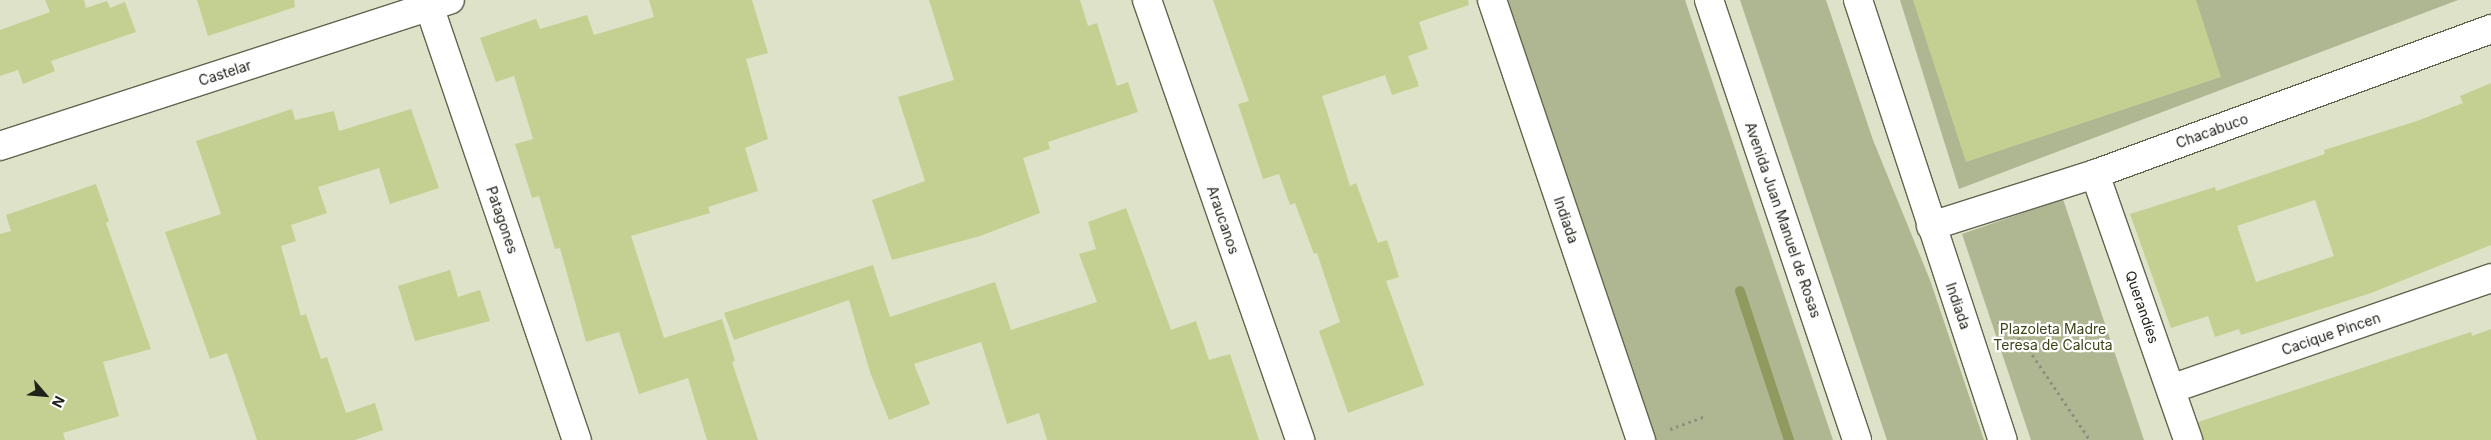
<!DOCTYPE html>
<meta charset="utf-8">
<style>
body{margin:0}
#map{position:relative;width:2491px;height:440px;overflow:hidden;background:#dde2c8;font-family:Inter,sans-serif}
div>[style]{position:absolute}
.green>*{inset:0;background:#afb692}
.stream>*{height:10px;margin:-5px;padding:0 5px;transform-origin:5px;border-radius:5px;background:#909a5e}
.building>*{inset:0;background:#c4d092}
.path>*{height:3px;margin-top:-1.5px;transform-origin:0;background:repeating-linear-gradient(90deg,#8b8f7c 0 2.5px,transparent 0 6.5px)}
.roads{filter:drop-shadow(1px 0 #61654f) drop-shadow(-1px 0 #61654f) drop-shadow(0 1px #61654f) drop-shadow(0 -1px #61654f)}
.minor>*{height:28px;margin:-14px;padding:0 14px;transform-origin:14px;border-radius:14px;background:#fff}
.major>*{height:28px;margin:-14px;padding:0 14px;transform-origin:14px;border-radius:14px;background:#fff}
span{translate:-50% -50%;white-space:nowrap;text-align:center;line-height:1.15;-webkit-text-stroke:4.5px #fff;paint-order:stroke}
.street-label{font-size:14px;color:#202219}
.park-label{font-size:14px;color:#3d4315}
.north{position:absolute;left:20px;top:370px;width:50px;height:50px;-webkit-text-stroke:4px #fff;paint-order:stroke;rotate:117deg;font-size:14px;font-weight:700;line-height:20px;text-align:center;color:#202219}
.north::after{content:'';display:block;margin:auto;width:18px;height:22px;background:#202219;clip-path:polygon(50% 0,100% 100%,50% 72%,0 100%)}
</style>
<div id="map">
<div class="green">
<div style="clip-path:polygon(1505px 0,1685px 0,1833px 440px,1656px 440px)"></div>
<div style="clip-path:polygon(1740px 0,1826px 0,1873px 140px,1930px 280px,1984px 440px,1887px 440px)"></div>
<div style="clip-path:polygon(1900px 0,2458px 0,1959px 189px)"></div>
<div style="clip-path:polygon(2063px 199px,2144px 440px,2031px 440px,1962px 234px)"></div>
</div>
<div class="stream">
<div style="left:1740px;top:291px;width:157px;rotate:71.8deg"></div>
</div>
<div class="building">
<div style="clip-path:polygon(45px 0,84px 0,86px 8px,107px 1px,110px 8px,125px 2px,136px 32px,51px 61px,55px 71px,23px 84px,18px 70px,0 76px,0 30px,50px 12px)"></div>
<div style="clip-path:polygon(197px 0,294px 0,295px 7px,208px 36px)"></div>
<div style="clip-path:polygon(649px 0,752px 0,768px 53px,746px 59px,768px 139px,745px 148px,758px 191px,708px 207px,710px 213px,631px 236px,664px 338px,722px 319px,735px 361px,732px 362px,758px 440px,707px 440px,688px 378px,639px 394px,619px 332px,586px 342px,560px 248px,555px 249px,539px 196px,532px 198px,515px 144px,533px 139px,514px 76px,496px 82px,480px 38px,536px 19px,540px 29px,587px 15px,594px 35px,654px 17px)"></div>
<div style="clip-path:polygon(929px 0,1080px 0,1088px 26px,1097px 23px,1117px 86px,1128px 82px,1138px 112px,1048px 142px,1050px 149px,1023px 158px,1040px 213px,980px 236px,892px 260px,872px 200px,925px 181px,898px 97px,954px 80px)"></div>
<div style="clip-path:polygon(1213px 0,1468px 0,1469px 5px,1419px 22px,1428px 49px,1408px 56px,1419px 86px,1392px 95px,1385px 75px,1322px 96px,1350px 186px,1356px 183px,1378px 243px,1387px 240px,1399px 277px,1386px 281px,1424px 385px,1348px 413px,1319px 331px,1340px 322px,1317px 253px,1314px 254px,1295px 203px,1290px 205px,1279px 174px,1263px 179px,1238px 104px,1249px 101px)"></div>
<div style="clip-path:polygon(1913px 0,2196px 0,2221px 77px,1966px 162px)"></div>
<div style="clip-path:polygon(evenodd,2491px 83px,2491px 245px,2371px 293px,2241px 335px,2239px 329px,2215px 337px,2208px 316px,2171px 328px,2130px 214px,2215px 187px,2216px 191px,2325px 154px,2324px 150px,2417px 121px,2463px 103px,2460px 96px,2491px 83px,2315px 200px,2334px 256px,2256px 282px,2237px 226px,2315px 200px)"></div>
<div style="clip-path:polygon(292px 109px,295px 120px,334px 111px,339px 131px,411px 109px,439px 188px,390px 204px,379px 168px,318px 187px,327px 213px,291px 225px,296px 241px,281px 246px,301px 316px,306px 314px,321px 359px,327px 357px,346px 413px,375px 403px,383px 430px,355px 440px,257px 440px,227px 353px,210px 359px,165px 232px,221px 214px,196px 141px)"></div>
<div style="clip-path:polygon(96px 184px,109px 221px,106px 223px,151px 349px,103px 362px,119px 416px,63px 433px,65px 440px,0 440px,0 234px,11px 231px,6px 215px)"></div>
<div style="clip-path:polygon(1126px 208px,1171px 330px,1196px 321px,1209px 360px,1230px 354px,1259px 440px,1047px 440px,1039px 413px,1007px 424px,981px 342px,914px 364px,930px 404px,889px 420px,870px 372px,849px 300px,734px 340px,724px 313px,873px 265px,890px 317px,995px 282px,1011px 330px,1097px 302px,1079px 254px,1096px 249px,1088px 222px)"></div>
<div style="clip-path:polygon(450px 270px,458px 297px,480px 290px,490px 321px,415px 341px,398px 286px)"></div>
<div style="clip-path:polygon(2491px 329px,2491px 440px,2203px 440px,2198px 422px,2471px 332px,2472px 336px)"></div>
</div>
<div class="path">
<div style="left:1998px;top:321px;width:35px;rotate:40deg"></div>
<div style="left:2025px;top:344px;width:116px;rotate:55.9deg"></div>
<div style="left:1670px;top:429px;width:37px;rotate:-20deg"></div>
</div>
<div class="roads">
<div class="minor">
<div style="left:427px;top:0;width:465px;rotate:71.2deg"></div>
<div style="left:1147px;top:0;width:466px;rotate:70.8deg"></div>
<div style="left:1492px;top:0;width:465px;rotate:71.3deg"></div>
<div style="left:1858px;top:0;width:463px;rotate:71.8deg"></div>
<div style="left:0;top:146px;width:473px;rotate:-18deg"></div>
<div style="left:2095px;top:174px;width:282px;rotate:70.7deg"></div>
<div style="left:1931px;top:226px;width:172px;rotate:-17.6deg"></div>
<div style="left:2095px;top:174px;width:422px;rotate:-20.1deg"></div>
<div style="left:2171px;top:389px;width:339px;rotate:-19.1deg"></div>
</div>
<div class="major">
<div style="left:1709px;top:0;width:464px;rotate:71.4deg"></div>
</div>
</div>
<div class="street-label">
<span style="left:225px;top:73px;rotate:-18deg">Castelar</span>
<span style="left:2212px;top:131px;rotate:-20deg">Chacabuco</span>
<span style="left:502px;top:220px;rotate:71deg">Patagones</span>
<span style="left:1223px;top:220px;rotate:71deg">Araucanos</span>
<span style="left:1566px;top:220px;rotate:71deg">Indiada</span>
<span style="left:1783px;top:220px;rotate:71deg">Avenida Juan Manuel de Rosas</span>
<span style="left:1958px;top:306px;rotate:71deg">Indiada</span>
<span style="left:2142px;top:307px;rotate:71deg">Querandíes</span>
<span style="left:2331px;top:334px;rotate:-19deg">Cacique Pincen</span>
</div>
<div class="park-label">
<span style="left:2053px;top:337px">Plazoleta Madre<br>Teresa de Calcuta</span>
</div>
<div class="north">N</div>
</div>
